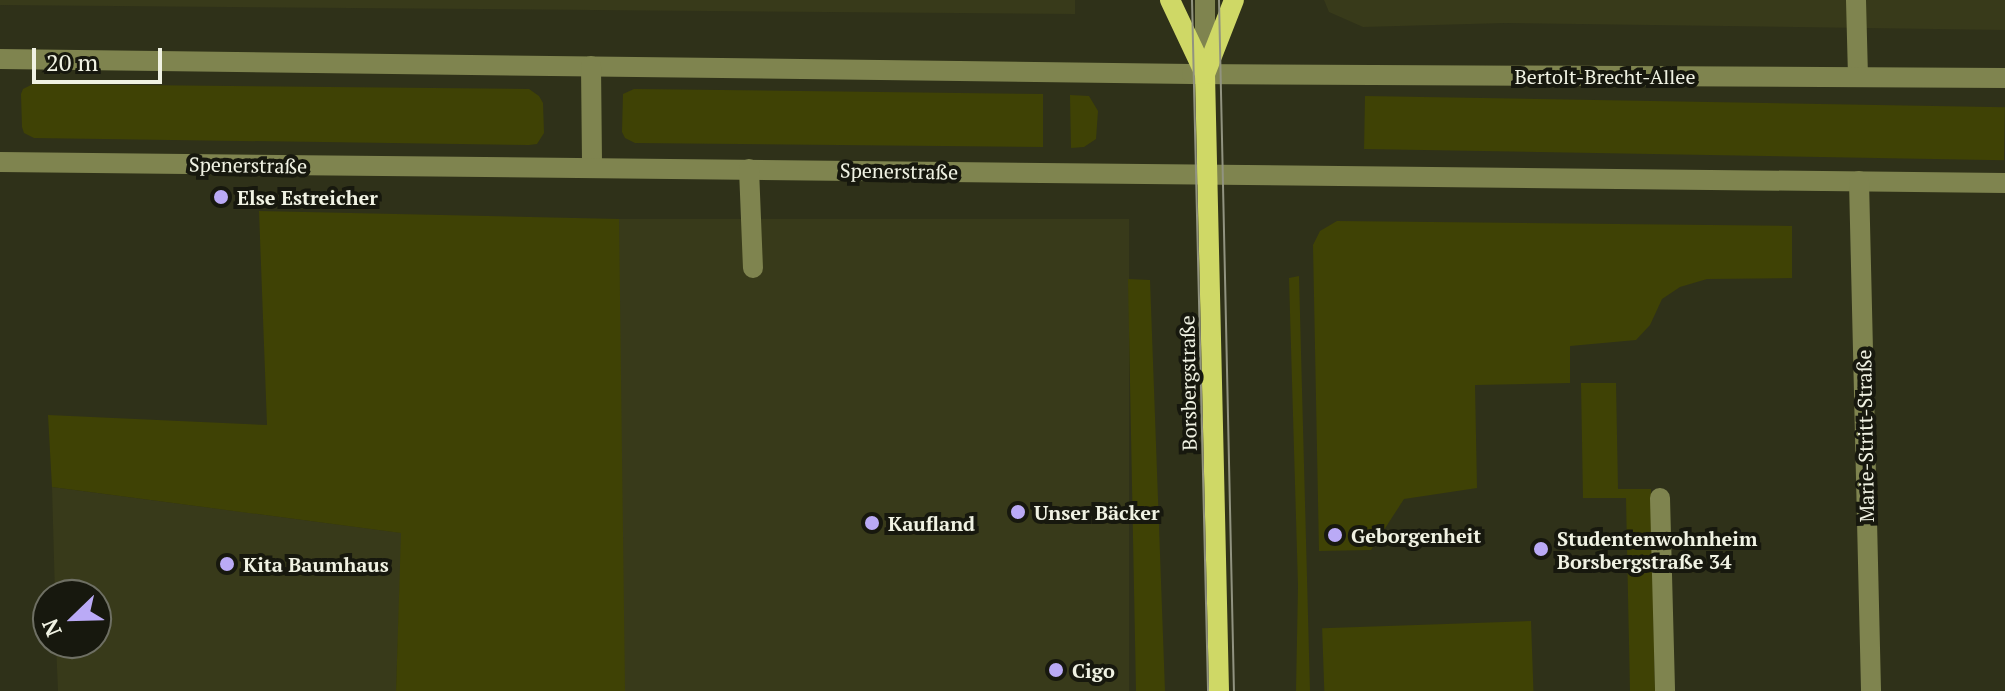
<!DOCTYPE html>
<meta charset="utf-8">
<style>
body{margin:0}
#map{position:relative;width:2005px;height:691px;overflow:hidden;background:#2f3119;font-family:"PT Serif",serif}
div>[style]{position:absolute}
.built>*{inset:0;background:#383a1a;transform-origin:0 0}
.green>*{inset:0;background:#3f4205;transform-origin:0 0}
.minor>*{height:20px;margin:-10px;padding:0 10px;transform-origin:10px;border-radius:10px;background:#7f844f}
.major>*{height:20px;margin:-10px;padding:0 10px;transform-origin:10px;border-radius:10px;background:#cfd866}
.tram>*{height:2px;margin:-1px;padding:0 1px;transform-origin:1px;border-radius:1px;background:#919380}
.dots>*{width:22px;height:22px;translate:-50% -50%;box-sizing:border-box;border:4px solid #17180e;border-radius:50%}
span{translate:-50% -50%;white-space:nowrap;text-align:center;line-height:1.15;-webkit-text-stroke:8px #17180e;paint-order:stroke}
.street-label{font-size:20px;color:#f0f2e3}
.poi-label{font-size:20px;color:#f0f2e3;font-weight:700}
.left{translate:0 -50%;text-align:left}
.north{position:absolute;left:32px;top:579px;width:80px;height:80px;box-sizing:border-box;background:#17180e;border:2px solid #6e6f63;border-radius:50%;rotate:247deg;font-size:22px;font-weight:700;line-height:32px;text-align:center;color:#f0f2e3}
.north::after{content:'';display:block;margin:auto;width:28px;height:36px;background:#baaaf6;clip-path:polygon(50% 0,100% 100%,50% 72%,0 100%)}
.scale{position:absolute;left:32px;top:48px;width:130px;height:36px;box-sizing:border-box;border:4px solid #f0f2e3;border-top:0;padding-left:10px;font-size:24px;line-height:28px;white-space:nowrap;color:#f0f2e3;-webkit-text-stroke:6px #17180e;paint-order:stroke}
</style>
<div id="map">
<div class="built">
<div style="clip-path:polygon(0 0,1075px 0,1075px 14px,0 5px)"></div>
<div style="clip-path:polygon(1324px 0,2005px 0,2005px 30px,1505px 23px,1363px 27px,1329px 12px)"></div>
<div style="left:619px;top:219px;width:510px;height:472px"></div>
<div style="clip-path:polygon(52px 487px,402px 533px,396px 691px,58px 691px,56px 643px,96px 643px,96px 595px,55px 595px)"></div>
</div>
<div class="green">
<div style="clip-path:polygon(33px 84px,529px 89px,539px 96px,543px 103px,544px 133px,537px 144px,529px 145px,34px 138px,24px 133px,22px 127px,21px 94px,23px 89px)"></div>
<div style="clip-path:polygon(634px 89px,1043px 94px,1043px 147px,635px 143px,625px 138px,622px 132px,623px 94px)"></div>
<div style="clip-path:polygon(1070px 95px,1089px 96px,1098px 111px,1096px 139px,1084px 147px,1071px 148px)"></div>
<div style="left:1365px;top:96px;width:640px;height:53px;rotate:1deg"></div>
<div style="clip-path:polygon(259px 211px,619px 219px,625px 691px,396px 691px,401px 533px,52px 487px,48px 415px,267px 425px)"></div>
<div style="clip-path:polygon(1337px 221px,1792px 226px,1792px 278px,1707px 279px,1680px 287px,1662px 299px,1650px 325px,1636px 340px,1570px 346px,1570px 383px,1475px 385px,1477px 488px,1404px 499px,1371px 550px,1319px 551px,1313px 245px,1320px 231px)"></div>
<div style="clip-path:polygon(1299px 276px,1310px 691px,1296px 691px,1298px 586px,1289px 278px)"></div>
<div style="clip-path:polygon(1128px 279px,1150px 280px,1165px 691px,1136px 691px)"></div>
<div style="clip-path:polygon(1581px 383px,1616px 383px,1618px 489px,1651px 489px,1655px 691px,1630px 691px,1626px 498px,1583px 498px)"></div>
<div style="left:1531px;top:621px;width:70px;height:209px;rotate:88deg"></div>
</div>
<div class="minor">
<div style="left:1205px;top:0;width:74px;rotate:90deg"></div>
<div style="left:1856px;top:0;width:77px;rotate:88.5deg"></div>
<div style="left:0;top:59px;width:1192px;rotate:0.72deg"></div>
<div style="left:1192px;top:74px;width:813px;rotate:0.28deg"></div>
<div style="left:591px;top:66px;width:102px;rotate:89.4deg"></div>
<div style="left:0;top:162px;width:2005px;rotate:0.6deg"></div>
<div style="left:749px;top:169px;width:99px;rotate:87.7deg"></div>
<div style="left:1859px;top:181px;width:510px;rotate:88.65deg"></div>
<div style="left:1660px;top:498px;width:193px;rotate:88.5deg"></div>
</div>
<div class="major">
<div style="left:1170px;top:0;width:82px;rotate:64.7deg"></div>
<div style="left:1219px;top:691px;width:617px;rotate:-91.3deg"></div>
<div style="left:1205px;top:74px;width:79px;rotate:-68.6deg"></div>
</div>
<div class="tram">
<div style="left:1192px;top:0;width:691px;rotate:88.67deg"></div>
<div style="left:1219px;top:0;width:691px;rotate:88.76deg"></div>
</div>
<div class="dots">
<div style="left:221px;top:197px;background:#baaaf6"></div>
<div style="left:1018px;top:512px;background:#baaaf6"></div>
<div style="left:872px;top:523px;background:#baaaf6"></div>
<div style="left:1335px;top:535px;background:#baaaf6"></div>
<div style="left:1541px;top:549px;background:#baaaf6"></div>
<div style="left:227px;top:564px;background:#baaaf6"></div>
<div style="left:1056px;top:670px;background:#baaaf6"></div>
</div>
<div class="street-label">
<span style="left:1605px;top:76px">Bertolt-Brecht-Allee</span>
<span style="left:248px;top:165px;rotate:1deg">Spenerstraße</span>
<span style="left:899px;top:171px;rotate:1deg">Spenerstraße</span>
<span style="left:1188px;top:383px;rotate:-91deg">Borsbergstraße</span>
<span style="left:1865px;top:436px;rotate:-91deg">Marie-Stritt-Straße</span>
</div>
<div class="poi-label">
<span class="left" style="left:237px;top:197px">Else Estreicher</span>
<span class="left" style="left:1034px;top:512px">Unser Bäcker</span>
<span class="left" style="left:888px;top:523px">Kaufland</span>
<span class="left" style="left:1351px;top:535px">Geborgenheit</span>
<span class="left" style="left:1557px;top:550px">Studentenwohnheim<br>Borsbergstraße 34</span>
<span class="left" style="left:243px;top:564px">Kita Baumhaus</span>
<span class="left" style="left:1072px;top:670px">Cigo</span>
</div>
<div class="north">N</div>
<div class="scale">20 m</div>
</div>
